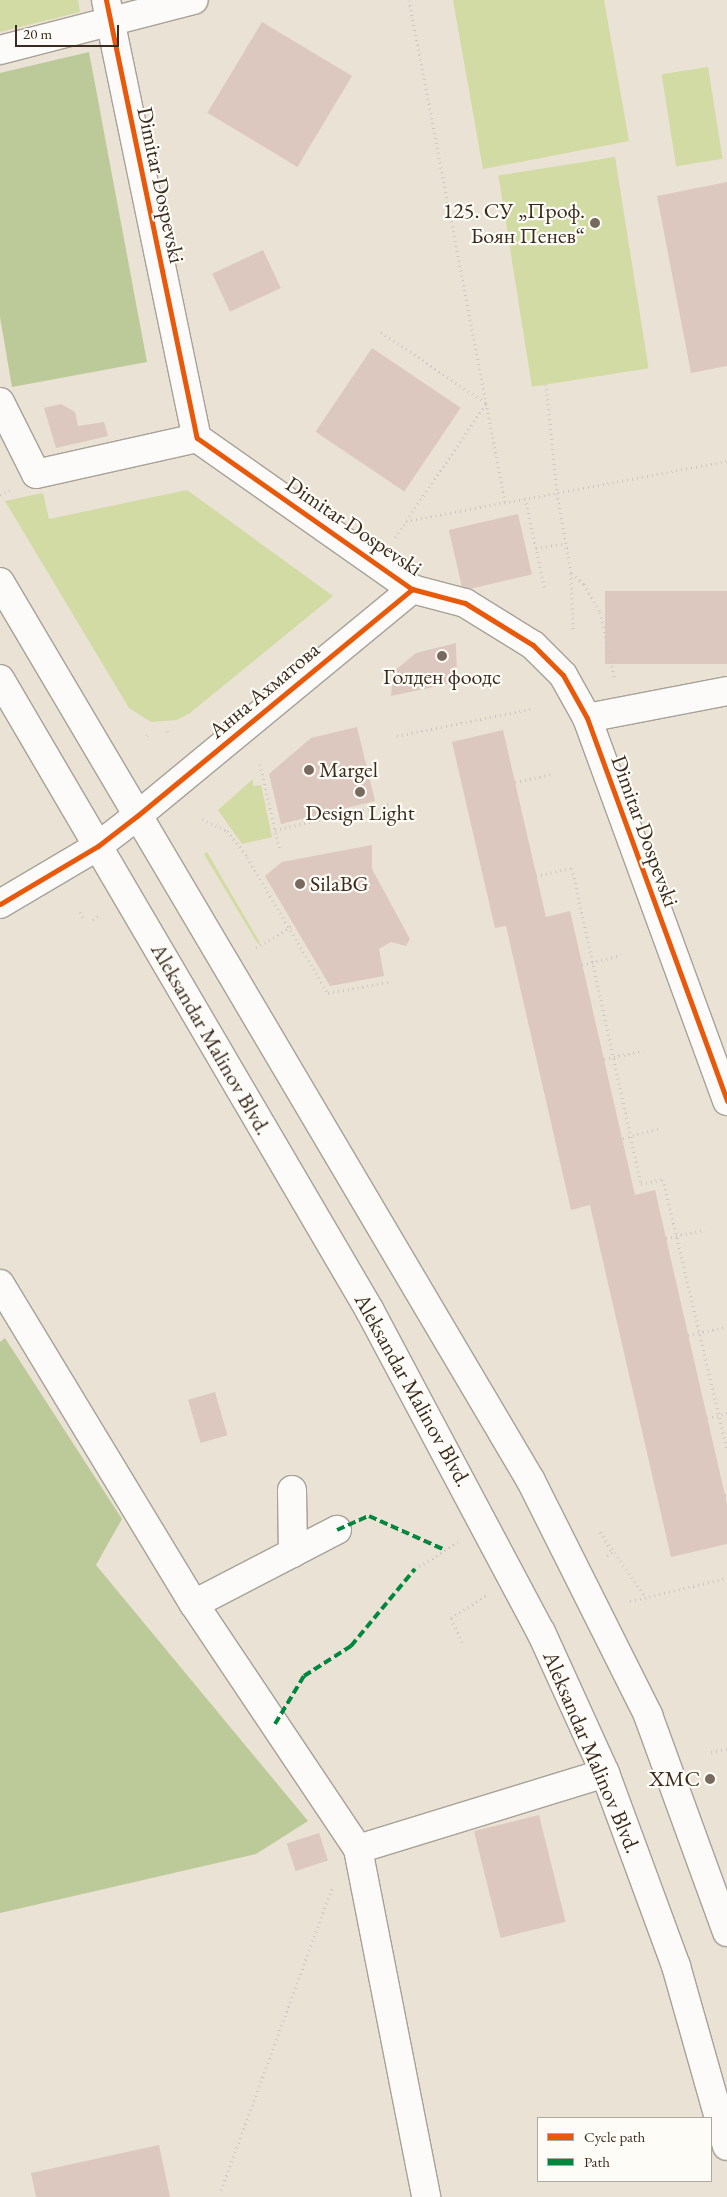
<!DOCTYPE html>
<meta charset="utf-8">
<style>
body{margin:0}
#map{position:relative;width:727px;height:2197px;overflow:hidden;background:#eae2d4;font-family:"EB Garamond",serif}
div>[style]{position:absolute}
.green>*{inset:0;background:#d1dba3;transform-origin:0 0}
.forest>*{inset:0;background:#bcca9a}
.building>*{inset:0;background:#dcc8be;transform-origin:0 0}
.path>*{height:3px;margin-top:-1.5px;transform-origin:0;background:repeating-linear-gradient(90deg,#cbc8c5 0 1px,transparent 0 5px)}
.roads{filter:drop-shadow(1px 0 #a7a197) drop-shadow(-1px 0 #a7a197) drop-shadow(0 1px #a7a197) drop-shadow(0 -1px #a7a197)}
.minor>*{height:28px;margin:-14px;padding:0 14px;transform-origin:14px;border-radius:14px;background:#fcfbf9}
.major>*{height:28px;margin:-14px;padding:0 14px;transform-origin:14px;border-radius:14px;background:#fcfbf9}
.quiet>*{height:4px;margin-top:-2px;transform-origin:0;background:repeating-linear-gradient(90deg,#00873e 0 8px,transparent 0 12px)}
.cycleway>*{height:5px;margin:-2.5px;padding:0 2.5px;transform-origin:2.5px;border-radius:2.5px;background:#e8590c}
.dots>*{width:14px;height:14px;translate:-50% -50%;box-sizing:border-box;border:2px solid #fdfcf7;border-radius:50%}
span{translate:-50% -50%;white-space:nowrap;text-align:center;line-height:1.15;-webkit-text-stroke:4.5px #fdfcf7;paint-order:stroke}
.street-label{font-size:22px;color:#3b2a1e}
.poi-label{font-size:22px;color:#3b2a1e}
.right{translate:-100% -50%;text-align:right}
.left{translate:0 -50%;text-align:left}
.legend{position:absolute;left:537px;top:2117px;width:175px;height:65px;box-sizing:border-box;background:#fdfcf7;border:1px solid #afa8a0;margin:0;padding:6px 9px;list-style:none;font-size:15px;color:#3b2a1e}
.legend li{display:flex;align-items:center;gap:10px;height:25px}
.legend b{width:25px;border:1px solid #afa8a0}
.scale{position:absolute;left:15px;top:25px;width:104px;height:22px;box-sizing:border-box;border:2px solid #3b2a1e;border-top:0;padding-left:6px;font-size:15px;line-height:18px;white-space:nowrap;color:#3b2a1e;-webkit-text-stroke:4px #fdfcf7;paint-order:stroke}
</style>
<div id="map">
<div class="green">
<div style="clip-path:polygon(0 0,78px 0,80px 12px,0 32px)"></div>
<div style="clip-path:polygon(453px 0,604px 0,629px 141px,483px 169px)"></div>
<div style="left:708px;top:67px;width:93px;height:47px;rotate:81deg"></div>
<div style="left:615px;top:157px;width:214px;height:118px;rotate:81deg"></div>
<div style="clip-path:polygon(187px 490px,333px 596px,190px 713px,177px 720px,151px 722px,129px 708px,5px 501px,43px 493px,49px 519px)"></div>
<div style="clip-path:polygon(253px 779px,253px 786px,261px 785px,272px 837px,242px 844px,218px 810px)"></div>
<div style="clip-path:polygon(207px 852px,260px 943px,258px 944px,204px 854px)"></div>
</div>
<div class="forest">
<div style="clip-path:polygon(89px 52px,147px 362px,12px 387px,0 317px,0 73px)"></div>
<div style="clip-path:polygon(5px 1338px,122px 1519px,96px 1565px,308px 1821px,256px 1854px,0 1913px,0 1342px)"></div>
</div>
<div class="building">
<div style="left:262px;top:22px;width:105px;height:106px;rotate:31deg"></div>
<div style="clip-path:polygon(727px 182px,727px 366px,691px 373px,657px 196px)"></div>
<div style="left:263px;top:250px;width:42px;height:56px;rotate:65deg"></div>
<div style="left:372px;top:348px;width:107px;height:101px;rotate:34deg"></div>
<div style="clip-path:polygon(61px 404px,75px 412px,78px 426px,104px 422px,108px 436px,56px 448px,44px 408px)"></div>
<div style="left:518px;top:514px;width:62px;height:71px;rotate:77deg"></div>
<div style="left:727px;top:591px;width:73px;height:122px;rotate:90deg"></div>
<div style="clip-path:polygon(456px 643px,457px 682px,391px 696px,393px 672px,416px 653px)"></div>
<div style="clip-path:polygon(357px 727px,375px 801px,281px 824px,269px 774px,311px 738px)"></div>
<div style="clip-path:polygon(503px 730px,546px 917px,570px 911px,635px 1195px,655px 1190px,727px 1504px,727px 1544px,671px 1557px,590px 1205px,571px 1210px,506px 926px,495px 928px,452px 742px)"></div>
<div style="clip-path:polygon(372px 845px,372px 869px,410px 939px,406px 946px,391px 942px,379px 949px,384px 976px,330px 986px,265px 876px,282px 862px)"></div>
<div style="left:215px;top:1392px;width:45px;height:28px;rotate:74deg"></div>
<div style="left:539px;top:1815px;width:110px;height:67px;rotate:76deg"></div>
<div style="left:319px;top:1833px;width:29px;height:34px;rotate:72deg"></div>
<div style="clip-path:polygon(159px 2145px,170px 2197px,36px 2197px,31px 2173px)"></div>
</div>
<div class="path">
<div style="left:409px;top:0;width:511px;rotate:79.17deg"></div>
<div style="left:381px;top:332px;width:127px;rotate:34.1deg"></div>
<div style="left:546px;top:384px;width:110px;rotate:84.2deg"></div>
<div style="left:557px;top:493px;width:81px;rotate:80.1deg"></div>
<div style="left:571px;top:573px;width:57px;rotate:88deg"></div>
<div style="left:0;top:495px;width:11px;rotate:-27deg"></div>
<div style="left:525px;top:498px;width:94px;rotate:77.7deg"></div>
<div style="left:406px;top:521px;width:327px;rotate:-10.6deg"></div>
<div style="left:395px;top:537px;width:161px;rotate:-55.6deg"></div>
<div style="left:536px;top:548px;width:30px;rotate:-9deg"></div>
<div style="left:572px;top:573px;width:16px;rotate:43deg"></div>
<div style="left:584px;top:584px;width:32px;rotate:60deg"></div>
<div style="left:600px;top:612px;width:70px;rotate:77.6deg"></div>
<div style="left:167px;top:731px;width:4px;rotate:63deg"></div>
<div style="left:147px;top:736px;width:4px;rotate:-76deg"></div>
<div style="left:397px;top:736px;width:136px;rotate:-11.5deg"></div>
<div style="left:260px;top:764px;width:89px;rotate:77.1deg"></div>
<div style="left:515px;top:782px;width:38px;rotate:-12deg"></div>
<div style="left:202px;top:819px;width:28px;rotate:26deg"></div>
<div style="left:227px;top:831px;width:33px;rotate:52deg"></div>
<div style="left:247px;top:857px;width:158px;rotate:59.2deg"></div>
<div style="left:328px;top:993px;width:61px;rotate:-10.4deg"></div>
<div style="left:275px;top:830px;width:117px;rotate:-12.8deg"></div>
<div style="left:536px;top:876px;width:37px;rotate:-13deg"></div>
<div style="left:572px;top:868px;width:323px;rotate:77.7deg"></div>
<div style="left:641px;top:1184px;width:23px;rotate:-13deg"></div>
<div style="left:663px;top:1179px;width:277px;rotate:76.7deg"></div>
<div style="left:80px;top:912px;width:7px;rotate:63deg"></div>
<div style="left:93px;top:920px;width:7px;rotate:-34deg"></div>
<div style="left:256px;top:948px;width:44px;rotate:-31.2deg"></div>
<div style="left:582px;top:965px;width:40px;rotate:-14.4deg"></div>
<div style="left:604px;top:1059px;width:40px;rotate:-12deg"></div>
<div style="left:623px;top:1138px;width:39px;rotate:-15deg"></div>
<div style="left:666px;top:1238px;width:40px;rotate:-12deg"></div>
<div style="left:688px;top:1335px;width:40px;rotate:-12deg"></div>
<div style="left:707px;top:1418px;width:21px;rotate:-14deg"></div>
<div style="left:725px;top:1495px;width:2px"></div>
<div style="left:600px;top:1532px;width:80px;rotate:54.7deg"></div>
<div style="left:600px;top:1532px;width:23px;rotate:59deg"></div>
<div style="left:612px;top:1552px;width:7px;rotate:146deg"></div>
<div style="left:415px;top:1569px;width:51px;rotate:-32.1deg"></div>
<div style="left:630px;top:1601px;width:100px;rotate:-13.3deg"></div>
<div style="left:462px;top:1642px;width:26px;rotate:-115deg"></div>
<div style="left:451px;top:1618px;width:42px;rotate:-33.3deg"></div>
<div style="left:711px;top:1752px;width:16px;rotate:-11deg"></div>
<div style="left:221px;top:2190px;width:321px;rotate:-69.8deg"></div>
</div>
<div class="roads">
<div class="minor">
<div style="left:106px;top:0;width:447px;rotate:78.3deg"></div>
<div style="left:197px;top:438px;width:263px;rotate:35.1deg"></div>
<div style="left:412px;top:589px;width:55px;rotate:14.8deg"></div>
<div style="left:465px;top:603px;width:80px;rotate:31.7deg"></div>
<div style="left:533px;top:645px;width:42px;rotate:45deg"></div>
<div style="left:563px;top:675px;width:49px;rotate:60.8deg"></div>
<div style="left:587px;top:718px;width:408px;rotate:69.9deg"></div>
<div style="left:0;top:50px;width:200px;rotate:-14.5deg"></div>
<div style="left:0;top:402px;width:80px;rotate:63.4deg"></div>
<div style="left:36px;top:474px;width:165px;rotate:-12.6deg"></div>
<div style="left:587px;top:718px;width:143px;rotate:-10.9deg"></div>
<div style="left:0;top:904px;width:114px;rotate:-30.6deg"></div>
<div style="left:98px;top:846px;width:49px;rotate:-37.6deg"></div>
<div style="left:137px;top:816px;width:357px;rotate:-39.5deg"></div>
<div style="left:0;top:1284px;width:374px;rotate:58.8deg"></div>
<div style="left:194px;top:1604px;width:295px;rotate:56.2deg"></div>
<div style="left:358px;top:1849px;width:355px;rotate:78.9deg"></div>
<div style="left:292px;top:1490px;width:63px;rotate:89.1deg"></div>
<div style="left:194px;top:1604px;width:161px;rotate:-27.4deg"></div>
<div style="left:358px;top:1849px;width:258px;rotate:-17.1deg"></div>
</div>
<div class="major">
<div style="left:0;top:582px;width:1044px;rotate:59.43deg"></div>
<div style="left:531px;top:1481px;width:262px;rotate:63.4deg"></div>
<div style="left:648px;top:1715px;width:231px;rotate:70deg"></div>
<div style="left:0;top:679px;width:732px;rotate:59.65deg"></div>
<div style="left:370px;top:1311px;width:364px;rotate:62deg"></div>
<div style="left:541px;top:1632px;width:155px;rotate:65.6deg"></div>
<div style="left:605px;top:1773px;width:206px;rotate:69.8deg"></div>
<div style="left:676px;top:1966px;width:187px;rotate:74.2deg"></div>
</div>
</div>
<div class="quiet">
<div style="left:337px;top:1530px;width:35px;rotate:-24deg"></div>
<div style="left:369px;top:1516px;width:83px;rotate:24.1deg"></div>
<div style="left:275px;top:1724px;width:56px;rotate:-58.9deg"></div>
<div style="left:304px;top:1676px;width:56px;rotate:-32.6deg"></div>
<div style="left:351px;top:1646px;width:100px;rotate:-50.3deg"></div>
</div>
<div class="cycleway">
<div style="left:106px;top:0;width:447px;rotate:78.3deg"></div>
<div style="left:197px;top:438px;width:263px;rotate:35.1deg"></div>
<div style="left:412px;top:589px;width:55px;rotate:14.8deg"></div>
<div style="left:465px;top:603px;width:80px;rotate:31.7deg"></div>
<div style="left:533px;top:645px;width:42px;rotate:45deg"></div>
<div style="left:563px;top:675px;width:49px;rotate:60.8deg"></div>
<div style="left:587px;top:718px;width:408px;rotate:69.9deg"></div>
<div style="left:0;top:904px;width:114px;rotate:-30.6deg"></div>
<div style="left:98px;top:846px;width:49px;rotate:-37.6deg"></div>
<div style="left:137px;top:816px;width:357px;rotate:-39.5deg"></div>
</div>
<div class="dots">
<div style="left:595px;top:223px;background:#786a5e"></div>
<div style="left:442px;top:656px;background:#786a5e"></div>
<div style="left:309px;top:770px;background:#786a5e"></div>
<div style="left:360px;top:792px;background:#786a5e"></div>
<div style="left:300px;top:884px;background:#786a5e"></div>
<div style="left:710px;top:1779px;background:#786a5e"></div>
</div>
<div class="street-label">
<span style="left:161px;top:185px;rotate:78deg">Dimitar Dospevski</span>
<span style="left:354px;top:526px;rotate:34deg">Dimitar Dospevski</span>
<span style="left:264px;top:690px;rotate:-40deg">Анна Ахматова</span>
<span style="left:645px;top:831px;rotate:70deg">Dimitar Dospevski</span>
<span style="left:211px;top:1039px;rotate:60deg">Aleksandar Malinov Blvd.</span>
<span style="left:413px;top:1390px;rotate:61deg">Aleksandar Malinov Blvd.</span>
<span style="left:592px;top:1752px;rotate:67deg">Aleksandar Malinov Blvd.</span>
</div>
<div class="poi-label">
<span class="right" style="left:585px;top:223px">125. СУ „Проф.<br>Боян Пенев“</span>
<span style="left:442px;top:677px">Голден фоодс</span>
<span class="left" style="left:319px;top:770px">Margel</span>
<span style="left:360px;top:813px">Design Light</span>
<span class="left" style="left:310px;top:884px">SilaBG</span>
<span class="right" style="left:700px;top:1779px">ХМС</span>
</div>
<ul class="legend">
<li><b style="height:6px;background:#e8590c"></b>Cycle path</li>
<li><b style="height:6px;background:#00873e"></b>Path</li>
</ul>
<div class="scale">20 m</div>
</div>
